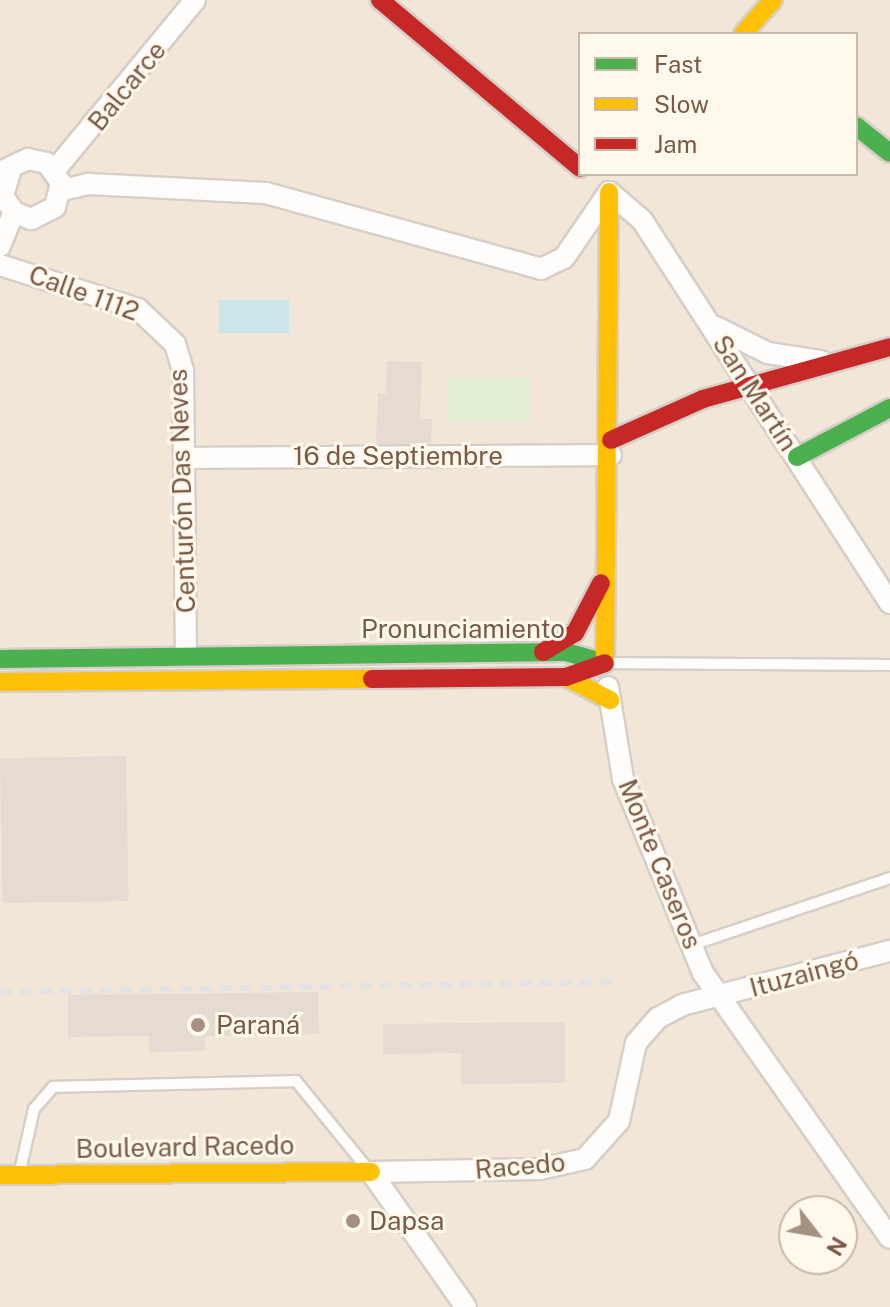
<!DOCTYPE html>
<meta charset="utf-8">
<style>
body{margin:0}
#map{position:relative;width:890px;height:1307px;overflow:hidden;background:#f8f3eb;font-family:"Public Sans",sans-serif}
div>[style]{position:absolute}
.residential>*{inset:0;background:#f2e6d8}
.green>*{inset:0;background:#e4f0d4;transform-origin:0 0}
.water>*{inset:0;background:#cbe6ea;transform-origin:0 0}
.building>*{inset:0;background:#e5dbd2;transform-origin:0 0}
.roads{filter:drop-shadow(2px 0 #d6cfc8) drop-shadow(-2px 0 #d6cfc8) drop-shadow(0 2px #d6cfc8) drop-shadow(0 -2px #d6cfc8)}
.lane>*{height:10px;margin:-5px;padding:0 5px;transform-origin:5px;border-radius:5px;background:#fefdfc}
.street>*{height:20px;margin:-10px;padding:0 10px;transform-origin:10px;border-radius:10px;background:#fefdfc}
.fast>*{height:18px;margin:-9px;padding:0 9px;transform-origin:9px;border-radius:9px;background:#4caf50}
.slow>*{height:18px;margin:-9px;padding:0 9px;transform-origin:9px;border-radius:9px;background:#ffc107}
.jam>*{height:18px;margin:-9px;padding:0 9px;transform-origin:9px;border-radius:9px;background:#c62828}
.rail>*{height:6px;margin-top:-3px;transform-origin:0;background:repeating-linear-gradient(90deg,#e5e2e5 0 12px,transparent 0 20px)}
.dots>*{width:22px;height:22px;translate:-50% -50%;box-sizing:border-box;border:4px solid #fff8ed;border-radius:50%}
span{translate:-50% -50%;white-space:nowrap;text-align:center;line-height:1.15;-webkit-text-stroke:6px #fff8ed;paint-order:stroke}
.street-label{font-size:26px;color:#795a48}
.poi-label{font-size:26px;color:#795a48}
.left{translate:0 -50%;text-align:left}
.legend{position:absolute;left:578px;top:32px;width:280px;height:144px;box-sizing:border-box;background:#fff8ed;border:2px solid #c9b9ab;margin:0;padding:10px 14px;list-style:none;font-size:24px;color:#795a48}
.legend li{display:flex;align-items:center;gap:16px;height:40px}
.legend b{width:40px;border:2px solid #c9b9ab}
.north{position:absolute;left:778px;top:1195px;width:80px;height:80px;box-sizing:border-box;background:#fff8ed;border:2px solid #c9b9ab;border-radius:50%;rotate:121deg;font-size:22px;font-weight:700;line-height:32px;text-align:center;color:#795a48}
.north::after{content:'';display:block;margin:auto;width:28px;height:36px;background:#a59081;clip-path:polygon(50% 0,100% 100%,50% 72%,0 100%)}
</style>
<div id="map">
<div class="residential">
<div style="clip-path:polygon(evenodd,0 0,890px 0,890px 1307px,0 1307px,0 0,580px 34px,856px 34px,856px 174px,580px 174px,580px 34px,0 0,794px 1211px,842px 1211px,842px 1259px,794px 1259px,794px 1211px)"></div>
</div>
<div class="green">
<div style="left:448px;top:377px;width:81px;height:44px"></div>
</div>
<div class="water">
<div style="left:289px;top:300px;width:33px;height:70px;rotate:90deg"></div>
</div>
<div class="building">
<div style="clip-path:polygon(387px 361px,422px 362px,420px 419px,432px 419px,431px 443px,376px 444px,378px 393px,386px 394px)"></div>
<div style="left:126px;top:756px;width:145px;height:126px;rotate:89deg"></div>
<div style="clip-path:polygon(318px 992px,319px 1034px,205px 1036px,205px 1051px,149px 1052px,149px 1036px,68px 1037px,68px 995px)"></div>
<div style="clip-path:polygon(565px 1022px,565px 1083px,461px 1084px,461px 1053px,383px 1054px,383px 1024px)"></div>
</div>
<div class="roads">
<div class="lane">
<div style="left:607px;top:663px;width:283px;rotate:0.4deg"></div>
<div style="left:692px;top:945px;width:209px;rotate:-18.7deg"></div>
<div style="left:20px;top:1171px;width:64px;rotate:-77.3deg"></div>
<div style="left:34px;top:1109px;width:29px;rotate:-49deg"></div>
<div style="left:53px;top:1087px;width:243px;rotate:-1.4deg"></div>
<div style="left:296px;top:1081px;width:112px;rotate:50.8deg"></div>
</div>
<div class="street">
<div style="left:55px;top:170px;width:220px;rotate:-50.5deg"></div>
<div style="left:0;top:172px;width:31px;rotate:-25deg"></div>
<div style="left:28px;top:159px;width:19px;rotate:12deg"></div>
<div style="left:47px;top:163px;width:24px;rotate:55deg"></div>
<div style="left:61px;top:183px;width:25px;rotate:104deg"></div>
<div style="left:55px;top:207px;width:27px;rotate:153deg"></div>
<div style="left:31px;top:219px;width:18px;rotate:-158deg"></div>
<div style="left:14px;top:212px;width:19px;rotate:-125deg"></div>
<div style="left:3px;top:196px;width:29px;rotate:-74deg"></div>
<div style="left:62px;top:190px;width:28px;rotate:-13deg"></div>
<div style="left:89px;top:184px;width:177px;rotate:2.9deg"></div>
<div style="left:266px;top:193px;width:285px;rotate:15.4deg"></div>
<div style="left:541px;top:269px;width:25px;rotate:-26deg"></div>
<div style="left:564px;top:258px;width:80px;rotate:-55.7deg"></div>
<div style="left:609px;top:192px;width:43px;rotate:40.3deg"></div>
<div style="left:642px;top:220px;width:456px;rotate:57.1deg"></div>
<div style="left:0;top:246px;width:37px;rotate:-68deg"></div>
<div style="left:0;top:265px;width:145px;rotate:17.7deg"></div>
<div style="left:138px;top:309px;width:51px;rotate:43.4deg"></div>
<div style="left:175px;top:344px;width:28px;rotate:73deg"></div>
<div style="left:183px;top:371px;width:285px;rotate:89.4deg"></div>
<div style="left:716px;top:327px;width:58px;rotate:26.6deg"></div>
<div style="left:768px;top:353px;width:54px;rotate:8.6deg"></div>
<div style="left:186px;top:458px;width:425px;rotate:-0.4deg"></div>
<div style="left:608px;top:687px;width:93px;rotate:80.7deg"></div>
<div style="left:623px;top:779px;width:210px;rotate:67.6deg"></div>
<div style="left:703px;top:973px;width:324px;rotate:54.8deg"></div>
<div style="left:371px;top:1172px;width:169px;rotate:-1deg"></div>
<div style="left:540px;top:1169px;width:46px;rotate:-12.5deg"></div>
<div style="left:585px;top:1159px;width:51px;rotate:-48.2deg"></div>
<div style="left:619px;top:1121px;width:80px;rotate:-77.7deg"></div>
<div style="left:636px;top:1043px;width:33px;rotate:-49deg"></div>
<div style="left:658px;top:1018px;width:27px;rotate:-28deg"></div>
<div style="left:682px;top:1005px;width:215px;rotate:-14.6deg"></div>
<div style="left:371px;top:1172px;width:165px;rotate:54.9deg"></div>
</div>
<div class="fast">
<div style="left:856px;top:126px;width:43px;rotate:38.5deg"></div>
<div style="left:797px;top:457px;width:105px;rotate:-27.8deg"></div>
<div style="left:0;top:659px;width:566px;rotate:-0.71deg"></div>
<div style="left:566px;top:652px;width:41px;rotate:15.8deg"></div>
</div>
<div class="slow">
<div style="left:743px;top:34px;width:45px;rotate:-48.6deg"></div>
<div style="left:605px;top:663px;width:471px;rotate:-89.5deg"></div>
<div style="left:566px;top:677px;width:50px;rotate:27.6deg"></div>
<div style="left:0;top:682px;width:372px;rotate:-0.5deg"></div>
<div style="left:0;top:1175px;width:371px;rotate:-0.5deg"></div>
</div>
<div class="jam">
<div style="left:380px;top:0;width:261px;rotate:40deg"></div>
<div style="left:611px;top:440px;width:101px;rotate:-24deg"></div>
<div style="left:703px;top:399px;width:194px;rotate:-15.5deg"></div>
<div style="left:543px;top:652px;width:37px;rotate:-31deg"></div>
<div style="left:575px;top:633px;width:56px;rotate:-62.5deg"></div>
<div style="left:372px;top:679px;width:194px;rotate:-0.6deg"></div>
<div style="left:566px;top:677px;width:41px;rotate:-19.7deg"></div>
</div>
</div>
<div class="rail">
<div style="left:0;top:992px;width:619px;rotate:-0.93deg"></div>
</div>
<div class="dots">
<div style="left:198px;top:1025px;background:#a59081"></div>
<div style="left:353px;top:1221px;background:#a59081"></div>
</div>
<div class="street-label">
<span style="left:127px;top:86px;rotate:-51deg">Balcarce</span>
<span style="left:84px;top:293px;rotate:20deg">Calle 1112</span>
<span style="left:755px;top:393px;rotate:57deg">San Martín</span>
<span style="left:398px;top:456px">16 de Septiembre</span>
<span style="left:182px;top:491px;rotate:-92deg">Centurón Das Neves</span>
<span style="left:463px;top:629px">Pronunciamiento</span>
<span style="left:660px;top:864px;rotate:68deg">Monte Caseros</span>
<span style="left:804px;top:974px;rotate:-15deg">Ituzaingó</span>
<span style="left:185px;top:1147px;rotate:-1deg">Boulevard Racedo</span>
<span style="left:520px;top:1166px;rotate:-5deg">Racedo</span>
</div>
<div class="poi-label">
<span class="left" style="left:216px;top:1025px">Paraná</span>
<span class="left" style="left:369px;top:1221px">Dapsa</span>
</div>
<ul class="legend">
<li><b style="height:10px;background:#4caf50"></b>Fast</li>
<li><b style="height:10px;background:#ffc107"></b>Slow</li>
<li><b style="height:10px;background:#c62828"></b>Jam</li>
</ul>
<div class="north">N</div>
</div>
